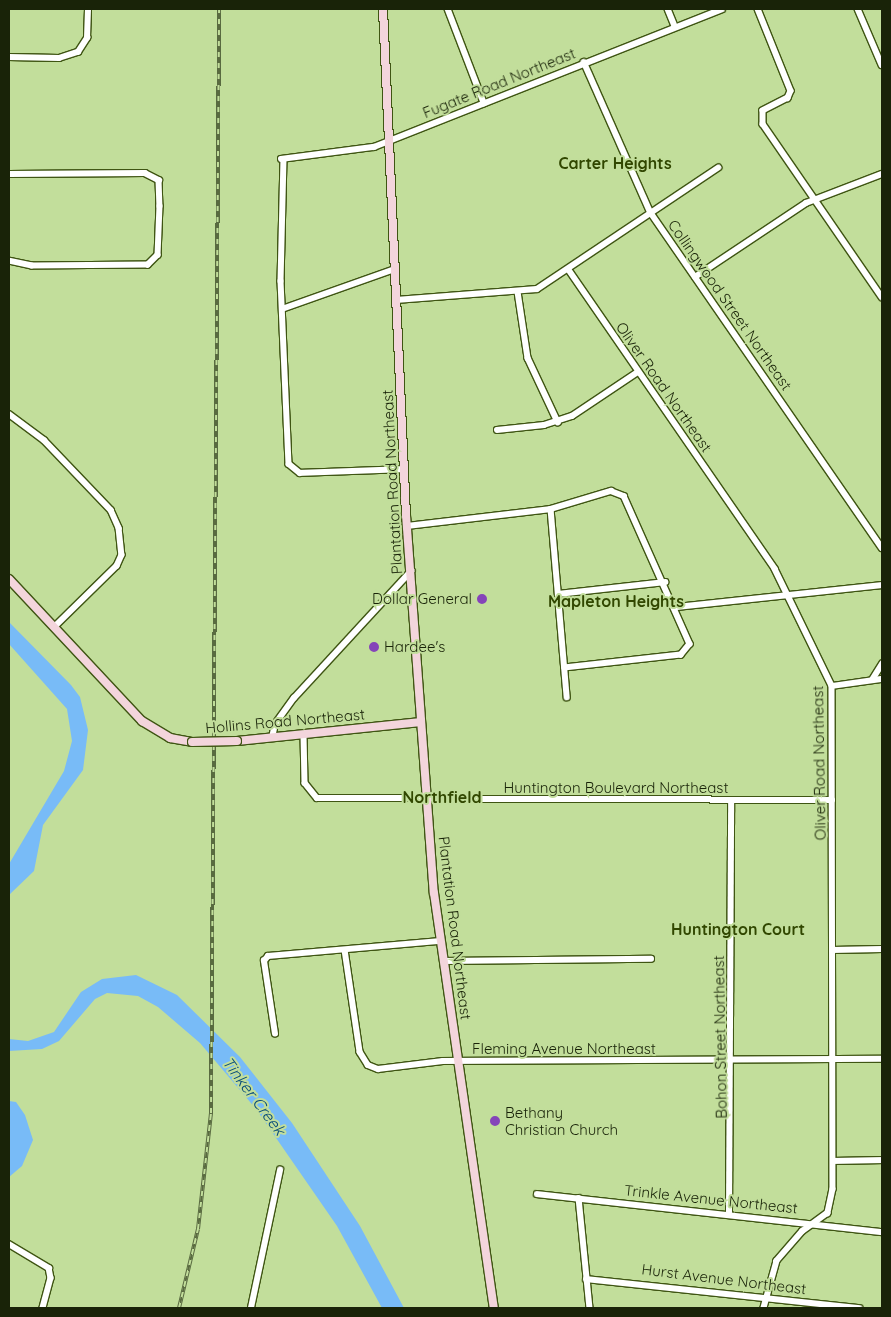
<!DOCTYPE html>
<style>
body{margin:0}
#map{position:relative;width:891px;height:1317px;overflow:hidden;background:#c2de9b;font-family:Quicksand,sans-serif}
div>[style]{position:absolute}
.water>*{inset:0;background:#78bbf7}
.roads{filter:drop-shadow(1px 0 #3f5513) drop-shadow(-1px 0 #3f5513) drop-shadow(0 1px #3f5513) drop-shadow(0 -1px #3f5513)}
.street>*{height:5.5px;margin:-2.75px;padding:0 2.75px;transform-origin:2.75px;border-radius:2.75px;background:#fff}
.secondary>*{height:8px;margin:-4px;padding:0 4px;transform-origin:4px;border-radius:4px;background:#f3d5dc}
.rail>*{height:4px;margin-top:-2px;transform-origin:0;background:repeating-linear-gradient(90deg,#c2de9b 0 5.5px,#596a40 0 11px);box-sizing:border-box;border-block:1px solid #596a40}
.bridges{filter:drop-shadow(1px 0 #3f5513) drop-shadow(-1px 0 #3f5513) drop-shadow(0 1px #3f5513) drop-shadow(0 -1px #3f5513)}
.secondary-bridge>*{height:8px;margin:-4px;padding:0 4px;transform-origin:4px;border-radius:4px;background:#f3d5dc}
.dots>*{width:14px;height:14px;translate:-50% -50%;box-sizing:border-box;border:2px solid #c2de9b;border-radius:50%}
span{translate:-50% -50%;white-space:nowrap;text-align:center;line-height:1.15;-webkit-text-stroke:4px #c2de9b;paint-order:stroke}
.street-label{font-size:15px;color:#192308}
.poi-label{font-size:15px;color:#192308}
.right{translate:-100% -50%;text-align:right}
.left{translate:0 -50%;text-align:left}
.neighbourhood-label{font-size:16px;color:#314700;font-weight:700}
.water-label{font-size:16px;color:#064b7a;font-style:italic}
.frame{position:absolute;inset:0;border:10px solid #192308;pointer-events:none}
</style>
<div id="map">
<div class="water">
<div style="clip-path:polygon(9px 622px,71px 685px,80px 697px,88px 730px,83px 770px,43px 825px,34px 871px,9px 895px,9px 864px,64px 771px,72px 741px,67px 709px,9px 644px)"></div>
<div style="clip-path:polygon(136px 975px,177px 995px,240px 1057px,292px 1123px,360px 1226px,404px 1308px,382px 1308px,337px 1226px,256px 1109px,200px 1043px,158px 1007px,138px 996px,107px 993px,95px 999px,59px 1041px,42px 1049px,9px 1051px,9px 1039px,28px 1041px,54px 1032px,81px 992px,102px 979px)"></div>
<div style="clip-path:polygon(9px 1101px,16px 1102px,25px 1115px,33px 1140px,22px 1166px,9px 1177px)"></div>
</div>
<div class="roads">
<div class="street">
<div style="left:448px;top:9px;width:101px;rotate:69deg"></div>
<div style="left:668px;top:9px;width:18px;rotate:68deg"></div>
<div style="left:758px;top:9px;width:88px;rotate:68.1deg"></div>
<div style="left:791px;top:91px;width:8px;rotate:113deg"></div>
<div style="left:788px;top:98px;width:28px;rotate:153deg"></div>
<div style="left:763px;top:111px;width:13px;rotate:90deg"></div>
<div style="left:763px;top:124px;width:210px;rotate:55.5deg"></div>
<div style="left:858px;top:9px;width:61px;rotate:66.8deg"></div>
<div style="left:9px;top:57px;width:50px;rotate:1.1deg"></div>
<div style="left:59px;top:58px;width:20px;rotate:-18deg"></div>
<div style="left:78px;top:52px;width:17px;rotate:-57deg"></div>
<div style="left:87px;top:38px;width:29px;rotate:-88deg"></div>
<div style="left:584px;top:62px;width:165px;rotate:66.1deg"></div>
<div style="left:651px;top:213px;width:407px;rotate:55.4deg"></div>
<div style="left:281px;top:159px;width:94px;rotate:-7.4deg"></div>
<div style="left:374px;top:147px;width:374px;rotate:-21.6deg"></div>
<div style="left:284px;top:159px;width:122px;rotate:91.4deg"></div>
<div style="left:281px;top:281px;width:183px;rotate:87.5deg"></div>
<div style="left:289px;top:464px;width:14px;rotate:39deg"></div>
<div style="left:300px;top:473px;width:104px;rotate:-2.2deg"></div>
<div style="left:9px;top:174px;width:136px;rotate:-0.4deg"></div>
<div style="left:145px;top:173px;width:16px;rotate:27deg"></div>
<div style="left:159px;top:180px;width:26px;rotate:88deg"></div>
<div style="left:160px;top:206px;width:49px;rotate:92.3deg"></div>
<div style="left:158px;top:255px;width:14px;rotate:135deg"></div>
<div style="left:148px;top:265px;width:116px;rotate:179.5deg"></div>
<div style="left:32px;top:266px;width:24px;rotate:-168deg"></div>
<div style="left:569px;top:270px;width:363px;rotate:55.4deg"></div>
<div style="left:775px;top:569px;width:130px;rotate:64deg"></div>
<div style="left:832px;top:686px;width:503px;rotate:89.89deg"></div>
<div style="left:833px;top:1189px;width:25px;rotate:102deg"></div>
<div style="left:828px;top:1213px;width:31px;rotate:144deg"></div>
<div style="left:803px;top:1231px;width:40px;rotate:131deg"></div>
<div style="left:777px;top:1261px;width:49px;rotate:105.5deg"></div>
<div style="left:695px;top:277px;width:133px;rotate:-33.7deg"></div>
<div style="left:806px;top:203px;width:81px;rotate:-20.9deg"></div>
<div style="left:518px;top:292px;width:67px;rotate:81.4deg"></div>
<div style="left:528px;top:358px;width:71px;rotate:64.9deg"></div>
<div style="left:396px;top:300px;width:141px;rotate:-4.5deg"></div>
<div style="left:537px;top:289px;width:218px;rotate:-33.8deg"></div>
<div style="left:282px;top:309px;width:120px;rotate:-19.5deg"></div>
<div style="left:9px;top:414px;width:44px;rotate:36.6deg"></div>
<div style="left:44px;top:440px;width:97px;rotate:46.3deg"></div>
<div style="left:111px;top:510px;width:20px;rotate:66deg"></div>
<div style="left:119px;top:528px;width:27px;rotate:84deg"></div>
<div style="left:122px;top:555px;width:12px;rotate:114deg"></div>
<div style="left:117px;top:566px;width:88px;rotate:135.5deg"></div>
<div style="left:497px;top:430px;width:47px;rotate:-6.1deg"></div>
<div style="left:544px;top:425px;width:29px;rotate:-18deg"></div>
<div style="left:572px;top:416px;width:79px;rotate:-33.7deg"></div>
<div style="left:551px;top:509px;width:189px;rotate:85.1deg"></div>
<div style="left:407px;top:526px;width:145px;rotate:-6.7deg"></div>
<div style="left:551px;top:509px;width:63px;rotate:-16.7deg"></div>
<div style="left:611px;top:491px;width:14px;rotate:21deg"></div>
<div style="left:624px;top:496px;width:162px;rotate:66deg"></div>
<div style="left:690px;top:644px;width:14px;rotate:129deg"></div>
<div style="left:681px;top:655px;width:117px;rotate:173.6deg"></div>
<div style="left:558px;top:594px;width:108px;rotate:-6.4deg"></div>
<div style="left:677px;top:607px;width:206px;rotate:-6.1deg"></div>
<div style="left:872px;top:680px;width:19px;rotate:-58deg"></div>
<div style="left:832px;top:686px;width:50px;rotate:-8deg"></div>
<div style="left:304px;top:735px;width:48px;rotate:88.8deg"></div>
<div style="left:305px;top:783px;width:19px;rotate:51deg"></div>
<div style="left:317px;top:798px;width:515px;rotate:0.22deg"></div>
<div style="left:272px;top:738px;width:14px;rotate:-78deg"></div>
<div style="left:275px;top:724px;width:32px;rotate:-54deg"></div>
<div style="left:294px;top:698px;width:173px;rotate:-47.3deg"></div>
<div style="left:345px;top:950px;width:103px;rotate:81.6deg"></div>
<div style="left:360px;top:1052px;width:15px;rotate:58deg"></div>
<div style="left:368px;top:1065px;width:11px;rotate:22deg"></div>
<div style="left:378px;top:1069px;width:65px;rotate:-7deg"></div>
<div style="left:443px;top:1061px;width:439px;rotate:-0.3deg"></div>
<div style="left:832px;top:950px;width:50px;rotate:-1.1deg"></div>
<div style="left:444px;top:961px;width:207px;rotate:-0.6deg"></div>
<div style="left:275px;top:1034px;width:74px;rotate:-98.6deg"></div>
<div style="left:264px;top:961px;width:6px;rotate:-51deg"></div>
<div style="left:268px;top:956px;width:173px;rotate:-5deg"></div>
<div style="left:834px;top:1161px;width:48px;rotate:-1.2deg"></div>
<div style="left:537px;top:1194px;width:347px;rotate:6.3deg"></div>
<div style="left:579px;top:1198px;width:111px;rotate:84.3deg"></div>
<div style="left:729px;top:1213px;width:412px;rotate:-89.7deg"></div>
<div style="left:9px;top:1244px;width:47px;rotate:31deg"></div>
<div style="left:49px;top:1268px;width:10px;rotate:79deg"></div>
<div style="left:51px;top:1278px;width:31px;rotate:105deg"></div>
<div style="left:586px;top:1279px;width:275px;rotate:6.1deg"></div>
<div style="left:251px;top:1308px;width:141px;rotate:-78.1deg"></div>
</div>
<div class="secondary">
<div style="left:383px;top:9px;width:507px;rotate:87.4deg"></div>
<div style="left:406px;top:515px;width:379px;rotate:85.8deg"></div>
<div style="left:434px;top:893px;width:419px;rotate:81.8deg"></div>
<div style="left:9px;top:579px;width:195px;rotate:46.9deg"></div>
<div style="left:142px;top:721px;width:33px;rotate:31deg"></div>
<div style="left:170px;top:738px;width:22px;rotate:10deg"></div>
<div style="left:237px;top:741px;width:185px;rotate:-5.9deg"></div>
</div>
</div>
<div class="rail">
<div style="left:179px;top:1308px;width:81px;rotate:-76.5deg"></div>
<div style="left:198px;top:1229px;width:117px;rotate:-83.6deg"></div>
<div style="left:211px;top:1113px;width:1104px;rotate:-89.58deg"></div>
</div>
<div class="bridges">
<div class="secondary-bridge">
<div style="left:192px;top:742px;width:45px;rotate:-1.3deg"></div>
</div>
</div>
<div class="dots">
<div style="left:482px;top:599px;background:#8544b9"></div>
<div style="left:374px;top:647px;background:#8544b9"></div>
<div style="left:495px;top:1121px;background:#8544b9"></div>
</div>
<div class="street-label">
<span style="left:499px;top:83px;rotate:-22deg">Fugate Road Northeast</span>
<span style="left:730px;top:305px;rotate:55deg">Collingwood Street Northeast</span>
<span style="left:664px;top:387px;rotate:55deg">Oliver Road Northeast</span>
<span style="left:392px;top:482px;rotate:-93deg">Plantation Road Northeast</span>
<span style="left:285px;top:721px;rotate:-5deg">Hollins Road Northeast</span>
<span style="left:819px;top:763px;rotate:-91deg">Oliver Road Northeast</span>
<span style="left:616px;top:788px">Huntington Boulevard Northeast</span>
<span style="left:455px;top:928px;rotate:83deg">Plantation Road Northeast</span>
<span style="left:720px;top:1037px;rotate:-91deg">Bohon Street Northeast</span>
<span style="left:564px;top:1049px">Fleming Avenue Northeast</span>
<span style="left:711px;top:1199px;rotate:6deg">Trinkle Avenue Northeast</span>
<span style="left:724px;top:1279px;rotate:7deg">Hurst Avenue Northeast</span>
</div>
<div class="poi-label">
<span class="right" style="left:472px;top:599px">Dollar General</span>
<span class="left" style="left:384px;top:647px">Hardee's</span>
<span class="left" style="left:505px;top:1121px">Bethany<br>Christian Church</span>
</div>
<div class="neighbourhood-label">
<span style="left:615px;top:163px">Carter Heights</span>
<span style="left:616px;top:601px">Mapleton Heights</span>
<span style="left:442px;top:797px">Northfield</span>
<span style="left:738px;top:929px">Huntington Court</span>
</div>
<div class="water-label">
<span style="left:254px;top:1096px;rotate:53deg">Tinker Creek</span>
</div>
<div class="frame"></div>
</div>
